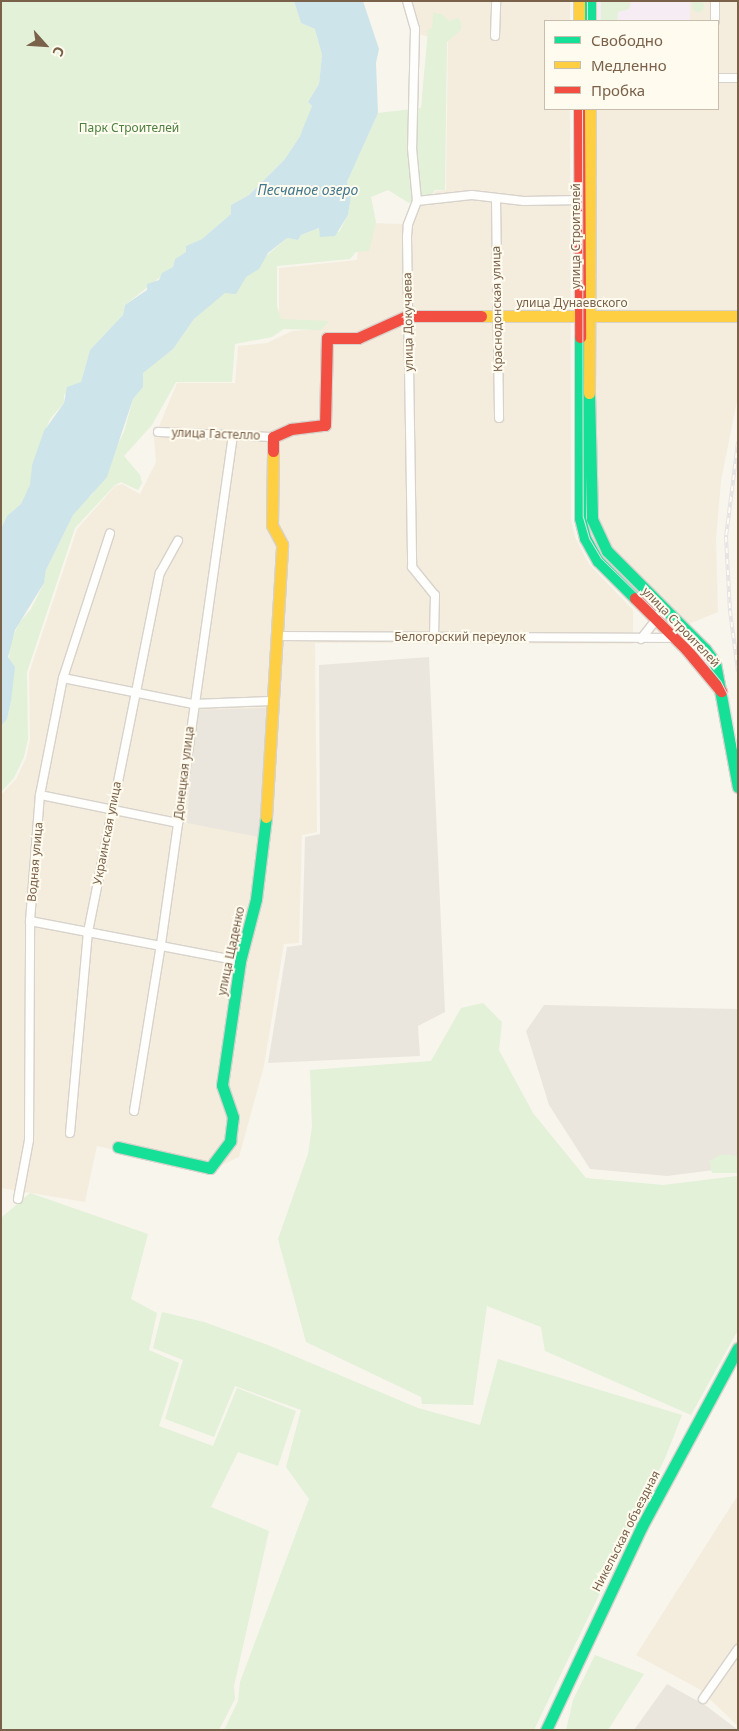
<!DOCTYPE html>
<meta charset="utf-8">
<style>
body{margin:0}
#map{position:relative;width:739px;height:1731px;overflow:hidden;background:#f8f5ed;font-family:"Noto Sans",sans-serif}
div>[style]{position:absolute}
.residential>*{inset:0;background:#f4eddd}
.industrial>*{inset:0;background:#ebe6dd}
.education>*{inset:0;background:#f6ecf4;transform-origin:0 0}
.green>*{inset:0;background:#e2f1d7}
.round{border-radius:50%}
.water>*{inset:0;background:#cde4ea}
.roads{filter:drop-shadow(1px 0 #d7d2cb) drop-shadow(-1px 0 #d7d2cb) drop-shadow(0 1px #d7d2cb) drop-shadow(0 -1px #d7d2cb)}
.street>*{height:8px;margin:-4px;padding:0 4px;transform-origin:4px;border-radius:4px;background:#fefefc}
.fast>*{height:11px;margin:-5.5px;padding:0 5.5px;transform-origin:5.5px;border-radius:5.5px;background:#16e098}
.slow>*{height:11px;margin:-5.5px;padding:0 5.5px;transform-origin:5.5px;border-radius:5.5px;background:#ffcf43}
.jam>*{height:11px;margin:-5.5px;padding:0 5.5px;transform-origin:5.5px;border-radius:5.5px;background:#f24e42}
.tram>*{height:1px;margin:-0.5px;padding:0 0.5px;transform-origin:0.5px;border-radius:0.5px;background:#e6e3e5}
.rail>*{height:4px;margin-top:-2px;transform-origin:0;background:repeating-linear-gradient(90deg,#fffbef 0 5.5px,#e6e3e5 0 11px);box-sizing:border-box;border-block:1px solid #e6e3e5}
span{translate:-50% -50%;white-space:nowrap;text-align:center;line-height:1.15;-webkit-text-stroke:4px #fffbef;paint-order:stroke}
.park-label{font-size:12px;color:#4c8041}
.street-label{font-size:12px;color:#79614a}
.water-label{font-size:14px;color:#41778e;font-style:italic}
.frame{position:absolute;inset:0;border:2px solid #79614a;pointer-events:none}
.legend{position:absolute;left:544px;top:20px;width:175px;height:90px;box-sizing:border-box;background:#fffbef;border:1px solid #c9bdad;margin:0;padding:6px 9px;list-style:none;font-size:15px;color:#79614a}
.legend li{display:flex;align-items:center;gap:10px;height:25px}
.legend b{width:25px;border:1px solid #c9bdad}
.north{position:absolute;left:20px;top:20px;width:50px;height:50px;-webkit-text-stroke:4px #fffbef;paint-order:stroke;rotate:116deg;font-size:14px;font-weight:700;line-height:20px;text-align:center;color:#79614a}
.north::after{content:'';display:block;margin:auto;width:18px;height:22px;background:#79614a;clip-path:polygon(50% 0,100% 100%,50% 72%,0 100%)}
</style>
<div id="map">
<div class="residential">
<div style="clip-path:polygon(404px 1px,570px 1px,570px 21px,545px 21px,545px 109px,570px 109px,571px 519px,575px 537px,589px 564px,633px 610px,633px 644px,315px 643px,317px 832px,302px 835px,299px 943px,284px 944px,264px 1066px,239px 1157px,206px 1172px,97px 1146px,85px 1202px,1px 1188px,1px 795px,16px 779px,26px 758px,30px 739px,29px 673px,77px 529px,115px 486px,122px 484px,140px 494px,156px 462px,154px 438px,177px 383px,235px 383px,238px 346px,267px 343px,292px 331px,320px 329px,279px 319px,279px 268px,357px 260px,358px 249px,371px 223px,402px 224px,415px 200px,430px 198px,436px 191px,446px 190px,448px 42px,418px 34px)"></div>
<div style="clip-path:polygon(593px 1px,738px 1px,738px 396px,721px 481px,716px 540px,718px 612px,684px 626px,617px 561px,593px 519px,593px 109px,718px 109px,718px 21px,593px 21px)"></div>
<div style="clip-path:polygon(738px 1495px,738px 1726px,699px 1689px,636px 1655px)"></div>
</div>
<div class="industrial">
<div style="clip-path:polygon(429px 657px,445px 1012px,418px 1026px,420px 1056px,268px 1063px,287px 947px,302px 945px,305px 837px,320px 834px,319px 665px)"></div>
<div style="clip-path:polygon(269px 708px,264px 838px,187px 823px,195px 710px)"></div>
<div style="clip-path:polygon(544px 1005px,738px 1009px,738px 1167px,667px 1176px,590px 1169px,549px 1105px,526px 1031px)"></div>
<div style="clip-path:polygon(667px 1684px,705px 1705px,738px 1730px,634px 1730px)"></div>
</div>
<div class="education">
<div style="left:598px;top:1px;width:92px;height:20px"></div>
</div>
<div class="green">
<div class="round" style="left:692px;top:0;width:12px;height:12px"></div>
<div style="clip-path:polygon(1px 1px,294px 1px,301px 23px,315px 29px,322px 55px,319px 84px,308px 102px,312px 106px,303px 131px,285px 159px,249px 195px,231px 205px,231px 214px,202px 239px,186px 246px,186px 252px,175px 259px,173px 267px,125px 305px,123px 315px,90px 350px,81px 382px,64px 395px,64px 403px,50px 419px,32px 465px,31px 485px,21px 504px,7px 516px,1px 529px)"></div>
<div style="clip-path:polygon(601px 1px,631px 1px,629px 9px,618px 12px,617px 21px,601px 21px)"></div>
<div style="clip-path:polygon(433px 13px,442px 14px,449px 21px,458px 18px,461px 22px,461px 30px,447px 42px,445px 190px,435px 190px,430px 197px,420px 196px,409px 203px,388px 190px,371px 197px,376px 222px,369px 251px,356px 252px,350px 259px,277px 266px,277px 306px,281px 319px,329px 321px,321px 330px,284px 329px,272px 337px,235px 344px,232px 382px,176px 382px,152px 425px,124px 456px,140px 475px,142px 483px,138px 490px,121px 482px,115px 485px,75px 528px,27px 672px,28px 739px,24px 757px,14px 778px,1px 792px,1px 726px,7px 719px,11px 701px,9px 646px,19px 623px,31px 609px,44px 583px,46px 570px,73px 515px,83px 501px,92px 495px,124px 432px,133px 399px,143px 387px,143px 372px,173px 349px,194px 319px,287px 238px,298px 240px,301px 235px,320px 228px,339px 232px,348px 215px,351px 196px,347px 182px,378px 113px,421px 108px,428px 30px,432px 28px)"></div>
<div style="clip-path:polygon(483px 1003px,502px 1022px,499px 1050px,533px 1113px,586px 1178px,663px 1185px,737px 1176px,738px 1330px,691px 1415px,545px 1351px,541px 1327px,487px 1306px,473px 1405px,422px 1404px,421px 1397px,306px 1342px,278px 1239px,308px 1154px,312px 1127px,310px 1070px,431px 1061px,461px 1008px)"></div>
<div style="clip-path:polygon(722px 1154px,738px 1156px,738px 1173px,712px 1173px,709px 1161px)"></div>
<div style="clip-path:polygon(30px 1193px,148px 1234px,131px 1299px,157px 1313px,149px 1350px,179px 1363px,159px 1426px,213px 1446px,237px 1388px,296px 1411px,278px 1466px,238px 1452px,211px 1507px,269px 1531px,234px 1686px,235px 1699px,219px 1730px,1px 1730px,1px 1218px)"></div>
<div style="clip-path:polygon(162px 1312px,204px 1322px,268px 1345px,418px 1408px,480px 1425px,498px 1359px,682px 1415px,666px 1456px,534px 1730px,224px 1730px,238px 1701px,240px 1682px,309px 1499px,286px 1467px,301px 1410px,235px 1386px,214px 1437px,165px 1419px,183px 1360px,153px 1348px)"></div>
<div style="clip-path:polygon(595px 1655px,644px 1674px,608px 1730px,566px 1730px,573px 1700px)"></div>
</div>
<div class="water">
<div style="clip-path:polygon(294px 1px,363px 1px,379px 49px,376px 63px,378px 113px,347px 182px,351px 196px,348px 215px,335px 236px,320px 237px,319px 228px,301px 235px,298px 240px,287px 238px,268px 253px,259px 269px,246px 277px,236px 294px,225px 293px,194px 319px,173px 349px,143px 373px,143px 387px,133px 399px,107px 477px,73px 515px,46px 570px,44px 583px,15px 630px,8px 657px,15px 667px,11px 701px,7px 719px,1px 726px,1px 529px,7px 516px,21px 504px,30px 485px,32px 465px,44px 431px,64px 403px,67px 387px,81px 382px,90px 350px,123px 315px,125px 305px,147px 290px,147px 284px,159px 280px,162px 273px,173px 267px,175px 259px,186px 252px,186px 246px,202px 239px,231px 214px,231px 205px,249px 195px,285px 159px,300px 136px,312px 106px,308px 102px,319px 84px,322px 55px,315px 29px,301px 23px)"></div>
</div>
<div class="roads">
<div class="street">
<div style="left:407px;top:1px;width:29px;rotate:74deg"></div>
<div style="left:415px;top:29px;width:119px;rotate:91.4deg"></div>
<div style="left:412px;top:148px;width:53px;rotate:84.6deg"></div>
<div style="left:417px;top:201px;width:26px;rotate:111deg"></div>
<div style="left:408px;top:225px;width:12px;rotate:95deg"></div>
<div style="left:407px;top:237px;width:330px;rotate:89.1deg"></div>
<div style="left:412px;top:567px;width:36px;rotate:51deg"></div>
<div style="left:435px;top:595px;width:42px;rotate:91.4deg"></div>
<div style="left:715px;top:21px;width:20px;rotate:-90deg"></div>
<div style="left:495px;top:36px;width:35px;rotate:-88deg"></div>
<div style="left:718px;top:78px;width:20px"></div>
<div style="left:496px;top:199px;width:219px;rotate:89.2deg"></div>
<div style="left:417px;top:201px;width:55px;rotate:-6.2deg"></div>
<div style="left:472px;top:195px;width:52px;rotate:6.6deg"></div>
<div style="left:524px;top:201px;width:58px;rotate:-1deg"></div>
<div style="left:158px;top:432px;width:115px;rotate:2.5deg"></div>
<div style="left:279px;top:636px;width:398px;rotate:0.3deg"></div>
<div style="left:641px;top:639px;width:28px;rotate:-52deg"></div>
<div style="left:63px;top:678px;width:133px;rotate:11.3deg"></div>
<div style="left:193px;top:704px;width:78px;rotate:-2.2deg"></div>
<div style="left:40px;top:795px;width:141px;rotate:11.5deg"></div>
<div style="left:30px;top:921px;width:214px;rotate:10.8deg"></div>
<div style="left:134px;top:1111px;width:169px;rotate:-80.8deg"></div>
<div style="left:161px;top:944px;width:514px;rotate:-81.95deg"></div>
<div style="left:70px;top:1133px;width:202px;rotate:-84.9deg"></div>
<div style="left:88px;top:932px;width:366px;rotate:-78.7deg"></div>
<div style="left:160px;top:573px;width:37px;rotate:-61deg"></div>
<div style="left:18px;top:1199px;width:60px;rotate:-79.4deg"></div>
<div style="left:29px;top:1140px;width:219px;rotate:-89.7deg"></div>
<div style="left:30px;top:921px;width:126px;rotate:-85.5deg"></div>
<div style="left:40px;top:795px;width:119px;rotate:-78.9deg"></div>
<div style="left:63px;top:678px;width:152px;rotate:-72deg"></div>
<div style="left:703px;top:1699px;width:61px;rotate:-55deg"></div>
</div>
<div class="fast">
<div style="left:590px;top:1px;width:20px;rotate:90deg"></div>
<div style="left:580px;top:337px;width:181px;rotate:90deg"></div>
<div style="left:580px;top:518px;width:21px;rotate:76deg"></div>
<div style="left:585px;top:538px;width:26px;rotate:61deg"></div>
<div style="left:598px;top:561px;width:52px;rotate:45deg"></div>
<div style="left:589px;top:393px;width:126px;rotate:88.6deg"></div>
<div style="left:592px;top:519px;width:35px;rotate:65deg"></div>
<div style="left:607px;top:551px;width:139px;rotate:45deg"></div>
<div style="left:705px;top:649px;width:17px;rotate:54deg"></div>
<div style="left:715px;top:663px;width:126px;rotate:79.5deg"></div>
<div style="left:118px;top:1147px;width:94px;rotate:12.9deg"></div>
<div style="left:210px;top:1168px;width:34px;rotate:-53deg"></div>
<div style="left:230px;top:1141px;width:24px;rotate:-83deg"></div>
<div style="left:233px;top:1117px;width:34px;rotate:-109deg"></div>
<div style="left:222px;top:1085px;width:125px;rotate:-81.7deg"></div>
<div style="left:240px;top:961px;width:64px;rotate:-75.5deg"></div>
<div style="left:256px;top:899px;width:83px;rotate:-83deg"></div>
<div style="left:546px;top:1730px;width:225px;rotate:-64.8deg"></div>
<div style="left:642px;top:1526px;width:202px;rotate:-61.7deg"></div>
</div>
<div class="slow">
<div style="left:579px;top:1px;width:20px;rotate:90deg"></div>
<div style="left:481px;top:316px;width:257px"></div>
<div style="left:589px;top:393px;width:284px;rotate:-89.8deg"></div>
<div style="left:266px;top:817px;width:273px;rotate:-86.6deg"></div>
<div style="left:282px;top:544px;width:21px;rotate:-118deg"></div>
<div style="left:272px;top:525px;width:74px;rotate:-89.2deg"></div>
</div>
<div class="jam">
<div style="left:579px;top:109px;width:228px;rotate:89.7deg"></div>
<div style="left:273px;top:451px;width:14px;rotate:-90deg"></div>
<div style="left:273px;top:437px;width:20px;rotate:-24deg"></div>
<div style="left:291px;top:429px;width:34px;rotate:-7deg"></div>
<div style="left:325px;top:425px;width:87px;rotate:-88.7deg"></div>
<div style="left:327px;top:338px;width:31px"></div>
<div style="left:358px;top:338px;width:54px;rotate:-24.2deg"></div>
<div style="left:407px;top:316px;width:74px"></div>
<div style="left:635px;top:598px;width:72px;rotate:45deg"></div>
<div style="left:686px;top:649px;width:55px;rotate:50.2deg"></div>
</div>
</div>
<div class="tram">
<div style="left:587px;top:21px;width:20px;rotate:-90deg"></div>
<div style="left:582px;top:109px;width:408px;rotate:89.9deg"></div>
<div style="left:583px;top:517px;width:22px;rotate:74deg"></div>
<div style="left:589px;top:538px;width:23px;rotate:59deg"></div>
<div style="left:601px;top:558px;width:134px;rotate:44.4deg"></div>
<div style="left:697px;top:652px;width:38px;rotate:51deg"></div>
<div style="left:721px;top:682px;width:16px;rotate:63deg"></div>
<div style="left:728px;top:696px;width:60px;rotate:80.4deg"></div>
</div>
<div class="rail">
<div style="left:738px;top:442px;width:96px;rotate:97.2deg"></div>
<div style="left:726px;top:537px;width:74px;rotate:86.9deg"></div>
<div style="left:730px;top:611px;width:61px;rotate:82.4deg"></div>
</div>
<div class="park-label">
<span style="left:129px;top:128px">Парк Строителей</span>
</div>
<div class="street-label">
<span style="left:576px;top:236px;rotate:-90deg">улица Строителей</span>
<span style="left:572px;top:303px">улица Дунаевского</span>
<span style="left:497px;top:309px;rotate:-91deg">Краснодонская улица</span>
<span style="left:408px;top:322px;rotate:-91deg">улица Докучаева</span>
<span style="left:216px;top:434px;rotate:2deg">улица Гастелло</span>
<span style="left:681px;top:627px;rotate:46deg">улица Строителей</span>
<span style="left:460px;top:637px">Белогорский переулок</span>
<span style="left:184px;top:773px;rotate:-83deg">Донецкая улица</span>
<span style="left:107px;top:833px;rotate:-79deg">Украинская улица</span>
<span style="left:35px;top:862px;rotate:-85deg">Водная улица</span>
<span style="left:231px;top:951px;rotate:-78deg">улица Щаденко</span>
<span style="left:626px;top:1531px;rotate:-63deg">Никельская объездная</span>
</div>
<div class="water-label">
<span style="left:308px;top:190px">Песчаное озеро</span>
</div>
<div class="frame"></div>
<ul class="legend">
<li><b style="height:6px;background:#16e098"></b>Свободно</li>
<li><b style="height:6px;background:#ffcf43"></b>Медленно</li>
<li><b style="height:6px;background:#f24e42"></b>Пробка</li>
</ul>
<div class="north">С</div>
</div>
